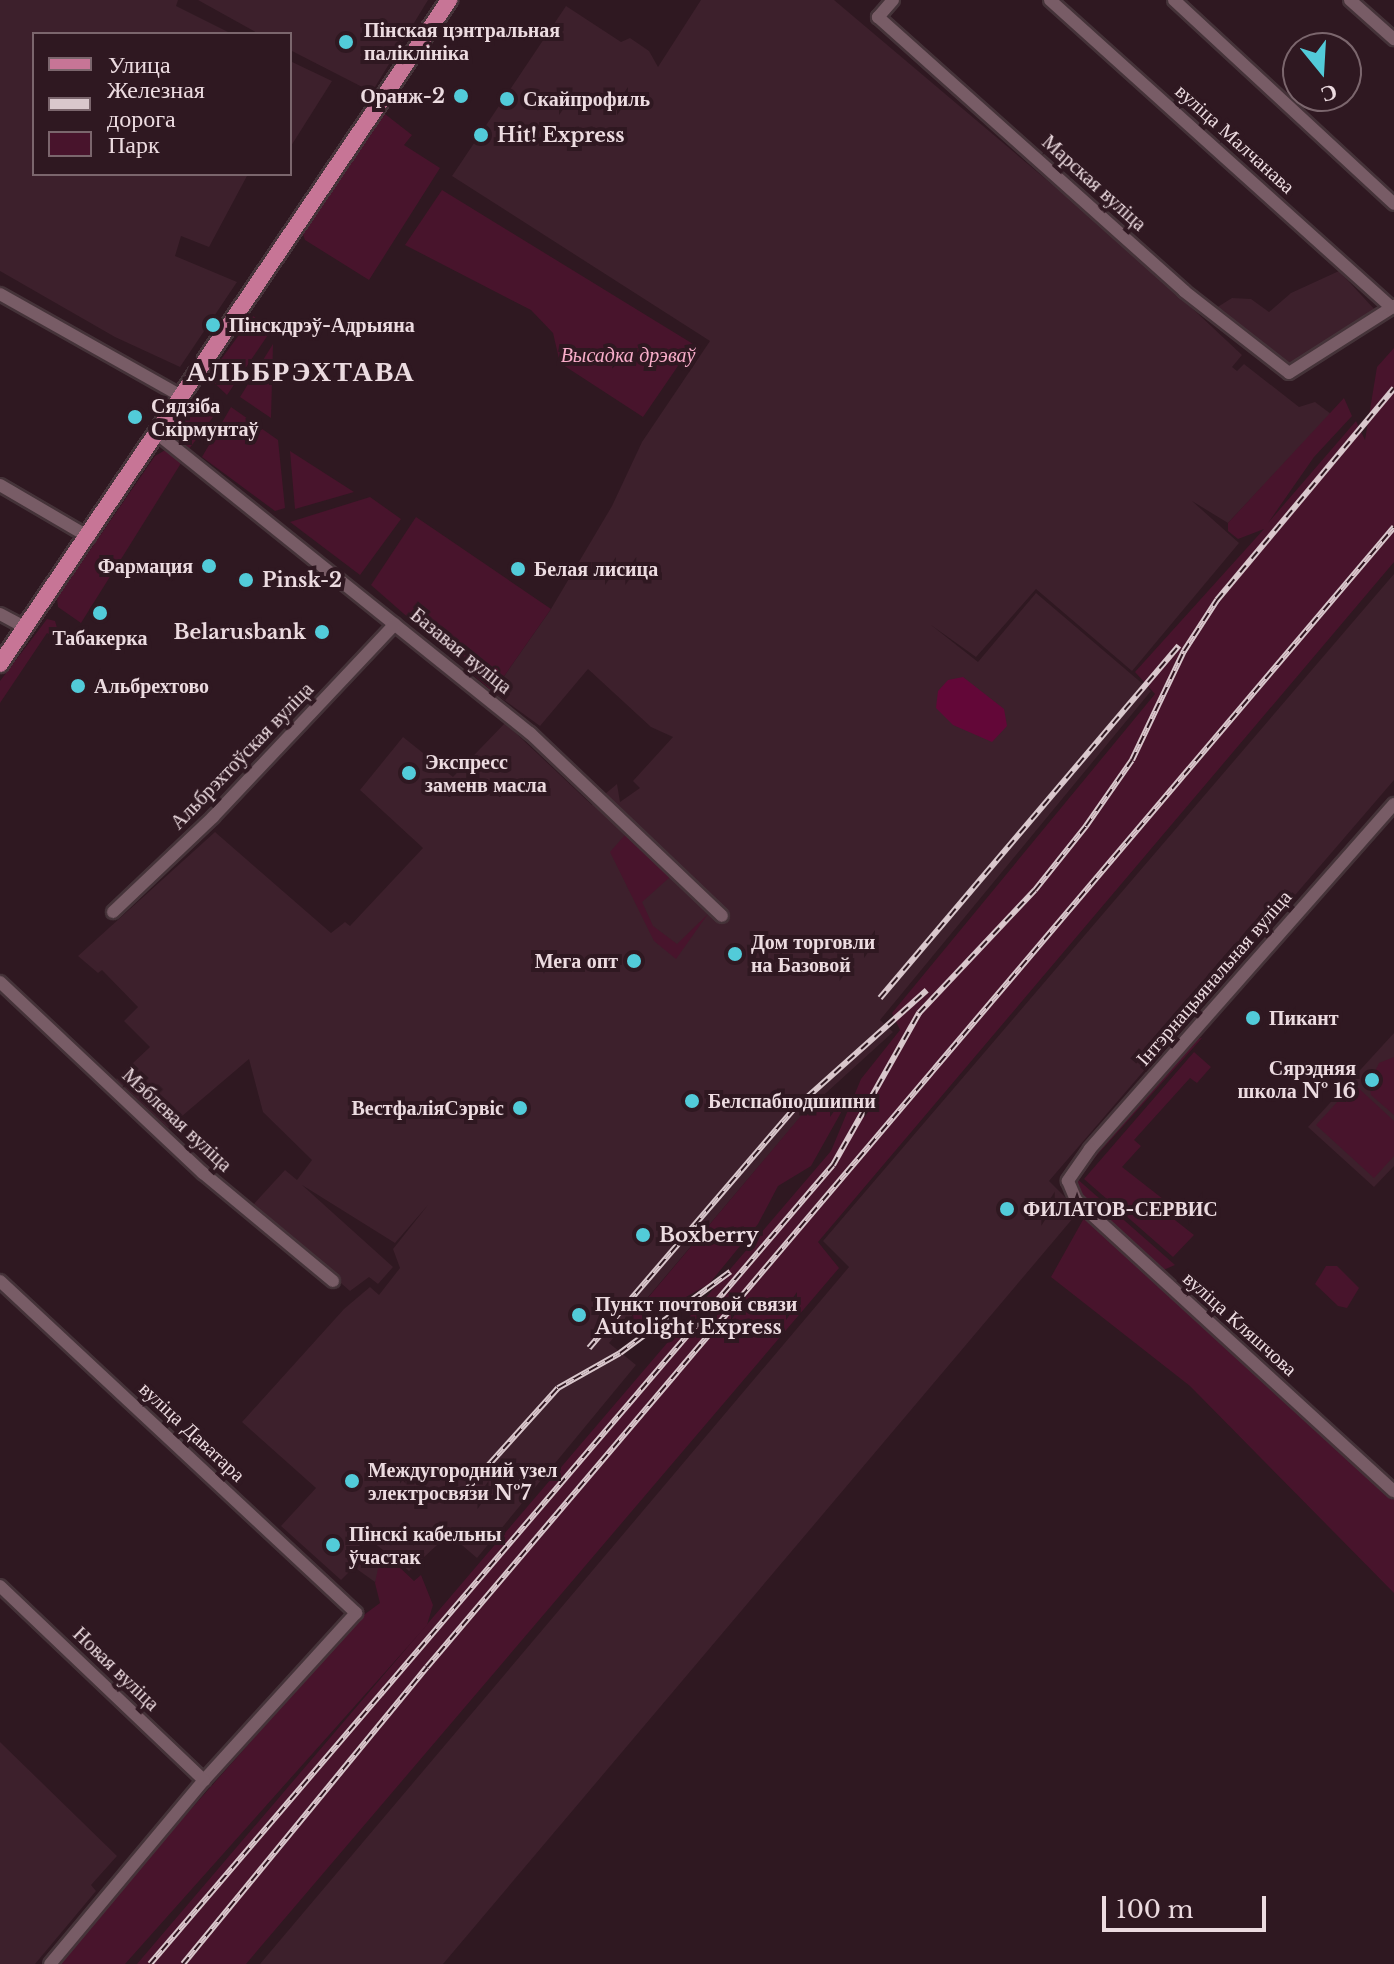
<!DOCTYPE html>
<meta charset="utf-8">
<style>
body{margin:0}
#map{position:relative;width:1394px;height:1964px;overflow:hidden;background:#2f1821;font-family:"Libre Baskerville",serif}
div>[style]{position:absolute}
.built>*{inset:0;background:#3d202c}
.green>*{inset:0;background:#48142c}
.water>*{inset:0;background:#630738}
.roads{filter:drop-shadow(2px 0 #453339) drop-shadow(-2px 0 #453339) drop-shadow(0 2px #453339) drop-shadow(0 -2px #453339)}
.minor>*{height:12px;margin:-6px;padding:0 6px;transform-origin:6px;border-radius:6px;background:#785c66}
.major>*{height:16px;margin:-8px;padding:0 8px;transform-origin:8px;border-radius:8px;background:#c77596}
.rail>*{height:6px;margin-top:-3px;transform-origin:0;background:repeating-linear-gradient(90deg,#2f1821 0 9px,#d9c7cc 0 18px);box-sizing:border-box;border-block:2px solid #d9c7cc}
.dots>*{width:22px;height:22px;translate:-50% -50%;box-sizing:border-box;border:4px solid #2f1821;border-radius:50%}
span{translate:-50% -50%;white-space:nowrap;text-align:center;line-height:1.15;-webkit-text-stroke:8px #2f1821;paint-order:stroke}
.poi-label{font-size:20px;color:#ecdbe0;font-weight:700}
.left{translate:0 -50%;text-align:left}
.right{translate:-100% -50%;text-align:right}
.street-label{font-size:20px;color:#ecdbe0}
.park-label{font-size:20px;color:#f8adc9;font-style:italic}
.district-label{font-size:28px;color:#ecdbe0;font-weight:700;letter-spacing:2px}
.legend{position:absolute;left:32px;top:32px;width:260px;height:144px;box-sizing:border-box;background:#2f1821;border:2px solid #7b666d;margin:0;padding:10px 14px;list-style:none;font-size:24px;color:#ecdbe0}
.legend li{display:flex;align-items:center;gap:16px;height:40px}
.legend b{width:40px;border:2px solid #7b666d}
.north{position:absolute;left:1282px;top:32px;width:80px;height:80px;box-sizing:border-box;background:#2f1821;border:2px solid #7b666d;border-radius:50%;rotate:162deg;font-size:22px;font-weight:700;line-height:32px;text-align:center;color:#ecdbe0}
.north::after{content:'';display:block;margin:auto;width:28px;height:36px;background:#52cbd9;clip-path:polygon(50% 0,100% 100%,50% 72%,0 100%)}
.scale{position:absolute;left:1102px;top:1896px;width:164px;height:36px;box-sizing:border-box;border:4px solid #ecdbe0;border-top:0;padding-left:10px;font-size:24px;line-height:28px;white-space:nowrap;color:#ecdbe0;-webkit-text-stroke:6px #2f1821;paint-order:stroke}
</style>
<div id="map">
<div class="built">
<div style="clip-path:polygon(0 0,178px 0,176px 6px,232px 34px,34px 34px,34px 174px,248px 174px,209px 247px,181px 236px,175px 256px,237px 282px,180px 367px,115px 337px,0 271px)"></div>
<div style="clip-path:polygon(198px 0,428px 0,372px 92px,290px 50px,290px 34px,259px 34px)"></div>
<div style="clip-path:polygon(701px 0,834px 0,1132px 252px,1242px 355px,1232px 367px,1237px 371px,1244px 364px,1299px 407px,1315px 402px,1331px 414px,1228px 523px,1192px 501px,1239px 543px,1132px 671px,1036px 589px,976px 657px,931px 625px,978px 662px,1036px 593px,1151px 691px,880px 1020px,893px 1032px,805px 1112px,609px 1343px,636px 1365px,477px 1558px,449px 1534px,409px 1571px,368px 1538px,359px 1546px,382px 1571px,375px 1582px,354px 1567px,341px 1580px,281px 1526px,316px 1488px,242px 1422px,344px 1309px,370px 1287px,379px 1295px,400px 1268px,393px 1249px,428px 1205px,395px 1243px,302px 1185px,393px 1267px,378px 1284px,369px 1277px,350px 1291px,252px 1206px,285px 1170px,297px 1180px,312px 1160px,263px 1112px,249px 1059px,168px 1128px,116px 1079px,150px 1047px,124px 1021px,138px 1007px,102px 970px,98px 973px,78px 956px,215px 832px,331px 933px,345px 922px,350px 926px,423px 848px,360px 790px,403px 737px,453px 777px,505px 723px,592px 805px,617px 784px,620px 802px,640px 788px,633px 781px,673px 737px,651px 727px,588px 669px,540px 726px,493px 692px,551px 609px,612px 506px,642px 442px,710px 341px,452px 176px,566px 6px,621px 42px,630px 38px,649px 51px,658px 67px)"></div>
<div style="clip-path:polygon(290px 61px,332px 81px,291px 146px,290px 145px)"></div>
<div style="clip-path:polygon(1339px 271px,1376px 311px,1291px 369px,1216px 308px,1232px 298px,1251px 299px,1269px 312px,1291px 293px)"></div>
<div style="clip-path:polygon(1394px 574px,1394px 780px,1049px 1181px,1079px 1211px,443px 1964px,260px 1964px,849px 1267px,823px 1241px)"></div>
<div style="clip-path:polygon(1394px 1033px,1394px 1166px,1374px 1187px,1308px 1127px)"></div>
<div style="clip-path:polygon(0 1742px,117px 1856px,91px 1885px,96px 1891px,35px 1964px,0 1964px)"></div>
</div>
<div class="green">
<div style="clip-path:polygon(385px 114px,412px 135px,404px 145px,440px 168px,369px 280px,305px 240px,302px 232px)"></div>
<div style="clip-path:polygon(442px 190px,693px 344px,643px 417px,560px 363px,553px 333px,531px 310px,405px 245px)"></div>
<div style="clip-path:polygon(253px 316px,272px 329px,227px 395px,208px 377px)"></div>
<div style="clip-path:polygon(273px 344px,271px 418px,240px 397px)"></div>
<div style="clip-path:polygon(1394px 348px,1394px 562px,818px 1242px,839px 1268px,246px 1964px,137px 1964px,831px 1151px,861px 1079px,900px 1030px,892px 1013px,1155px 694px,1135px 672px,1264px 529px,1238px 539px,1228px 531px,1228px 523px,1344px 398px,1352px 416px,1314px 457px,1268px 523px,1356px 421px,1365px 440px,1377px 367px)"></div>
<div style="clip-path:polygon(193px 398px,216px 413px,189px 449px,179px 441px,175px 425px)"></div>
<div style="clip-path:polygon(231px 407px,278px 440px,285px 508px,275px 511px,202px 457px)"></div>
<div style="clip-path:polygon(167px 449px,183px 460px,81px 623px,58px 607px,57px 598px,155px 456px)"></div>
<div style="clip-path:polygon(290px 451px,354px 492px,295px 509px)"></div>
<div style="clip-path:polygon(370px 497px,401px 519px,360px 575px,290px 522px)"></div>
<div style="clip-path:polygon(416px 517px,551px 609px,493px 692px,371px 585px)"></div>
<div style="clip-path:polygon(47px 619px,55px 621px,58px 631px,55px 637px,47px 633px,0 703px,0 681px)"></div>
<div style="clip-path:polygon(625px 835px,670px 877px,642px 902px,653px 926px,677px 944px,708px 914px,676px 959px,654px 941px,610px 852px)"></div>
<div style="clip-path:polygon(1202px 1038px,1081px 1173px,1196px 1039px)"></div>
<div style="clip-path:polygon(1194px 1052px,1211px 1067px,1197px 1083px,1190px 1078px,1134px 1140px,1141px 1146px,1122px 1167px,1163px 1199px,1157px 1206px,1194px 1235px,1173px 1257px,1084px 1179px)"></div>
<div style="clip-path:polygon(1394px 1057px,1394px 1115px,1371px 1095px,1369px 1084px,1379px 1063px)"></div>
<div style="clip-path:polygon(1354px 1084px,1394px 1121px,1394px 1156px,1374px 1178px,1316px 1125px)"></div>
<div style="clip-path:polygon(843px 1109px,811px 1166px,778px 1186px,758px 1224px,709px 1284px,615px 1337px,805px 1111px)"></div>
<div style="clip-path:polygon(1075px 1177px,1175px 1265px,1161px 1271px,1074px 1190px)"></div>
<div style="clip-path:polygon(1084px 1218px,1394px 1499px,1394px 1593px,1190px 1386px,1051px 1277px)"></div>
<div style="clip-path:polygon(1326px 1266px,1337px 1266px,1359px 1288px,1347px 1308px,1338px 1306px,1315px 1284px)"></div>
<div style="clip-path:polygon(380px 1559px,395px 1563px,414px 1581px,421px 1575px,433px 1605px,427px 1625px,125px 1964px,54px 1964px,361px 1617px,380px 1603px,375px 1583px)"></div>
</div>
<div class="water">
<div style="clip-path:polygon(963px 677px,1004px 709px,1007px 726px,992px 742px,953px 725px,936px 708px,938px 691px,948px 680px)"></div>
</div>
<div class="roads">
<div class="minor">
<div style="left:893px;top:0;width:23px;rotate:131deg"></div>
<div style="left:878px;top:17px;width:411px;rotate:41.8deg"></div>
<div style="left:1184px;top:291px;width:133px;rotate:38deg"></div>
<div style="left:1289px;top:373px;width:125px;rotate:-32.5deg"></div>
<div style="left:1050px;top:0;width:460px;rotate:42deg"></div>
<div style="left:1174px;top:0;width:300px;rotate:42.8deg"></div>
<div style="left:1350px;top:0;width:59px;rotate:41.6deg"></div>
<div style="left:0;top:294px;width:210px;rotate:29.4deg"></div>
<div style="left:159px;top:435px;width:476px;rotate:38.8deg"></div>
<div style="left:530px;top:733px;width:265px;rotate:43.6deg"></div>
<div style="left:0;top:485px;width:103px;rotate:30.3deg"></div>
<div style="left:0;top:614px;width:30px;rotate:28deg"></div>
<div style="left:1394px;top:804px;width:460px;rotate:131.4deg"></div>
<div style="left:1090px;top:1149px;width:39px;rotate:125deg"></div>
<div style="left:1068px;top:1181px;width:21px;rotate:67deg"></div>
<div style="left:1076px;top:1200px;width:431px;rotate:42.5deg"></div>
<div style="left:113px;top:912px;width:138px;rotate:-43.5deg"></div>
<div style="left:213px;top:817px;width:265px;rotate:-46.7deg"></div>
<div style="left:0;top:982px;width:279px;rotate:43.3deg"></div>
<div style="left:203px;top:1173px;width:169px;rotate:39.7deg"></div>
<div style="left:0;top:1281px;width:487px;rotate:43deg"></div>
<div style="left:356px;top:1613px;width:226px;rotate:132.3deg"></div>
<div style="left:204px;top:1780px;width:240px;rotate:129.9deg"></div>
<div style="left:0;top:1586px;width:282px;rotate:43.6deg"></div>
</div>
<div class="major">
<div style="left:0;top:664px;width:802px;rotate:-55.93deg"></div>
</div>
</div>
<div class="rail">
<div style="left:880px;top:998px;width:462px;rotate:-49.7deg"></div>
<div style="left:589px;top:1348px;width:315px;rotate:-49.4deg"></div>
<div style="left:794px;top:1109px;width:178px;rotate:-41.8deg"></div>
<div style="left:467px;top:1489px;width:136px;rotate:-48deg"></div>
<div style="left:558px;top:1388px;width:71px;rotate:-29.4deg"></div>
<div style="left:620px;top:1353px;width:137px;rotate:-36.4deg"></div>
<div style="left:150px;top:1964px;width:1051px;rotate:-49.48deg"></div>
<div style="left:833px;top:1165px;width:175px;rotate:-60.5deg"></div>
<div style="left:919px;top:1013px;width:169px;rotate:-46.7deg"></div>
<div style="left:1035px;top:890px;width:82px;rotate:-51.4deg"></div>
<div style="left:1086px;top:826px;width:80px;rotate:-55.1deg"></div>
<div style="left:1132px;top:760px;width:121px;rotate:-64.5deg"></div>
<div style="left:1184px;top:651px;width:61px;rotate:-57.1deg"></div>
<div style="left:1217px;top:600px;width:276px;rotate:-50.1deg"></div>
<div style="left:183px;top:1964px;width:384px;rotate:-50.6deg"></div>
<div style="left:427px;top:1667px;width:1495px;rotate:-49.69deg"></div>
</div>
<div class="dots">
<div style="left:346px;top:42px;background:#52cbd9"></div>
<div style="left:461px;top:96px;background:#52cbd9"></div>
<div style="left:507px;top:99px;background:#52cbd9"></div>
<div style="left:481px;top:135px;background:#52cbd9"></div>
<div style="left:213px;top:325px;background:#52cbd9"></div>
<div style="left:135px;top:417px;background:#52cbd9"></div>
<div style="left:209px;top:566px;background:#52cbd9"></div>
<div style="left:518px;top:569px;background:#52cbd9"></div>
<div style="left:246px;top:580px;background:#52cbd9"></div>
<div style="left:100px;top:613px;background:#52cbd9"></div>
<div style="left:322px;top:632px;background:#52cbd9"></div>
<div style="left:78px;top:686px;background:#52cbd9"></div>
<div style="left:409px;top:773px;background:#52cbd9"></div>
<div style="left:735px;top:954px;background:#52cbd9"></div>
<div style="left:634px;top:961px;background:#52cbd9"></div>
<div style="left:1253px;top:1018px;background:#52cbd9"></div>
<div style="left:1372px;top:1080px;background:#52cbd9"></div>
<div style="left:692px;top:1101px;background:#52cbd9"></div>
<div style="left:520px;top:1108px;background:#52cbd9"></div>
<div style="left:1007px;top:1209px;background:#52cbd9"></div>
<div style="left:643px;top:1235px;background:#52cbd9"></div>
<div style="left:579px;top:1315px;background:#52cbd9"></div>
<div style="left:352px;top:1481px;background:#52cbd9"></div>
<div style="left:333px;top:1545px;background:#52cbd9"></div>
</div>
<div class="poi-label">
<span class="left" style="left:364px;top:42px">Пінская цэнтральная<br>паліклініка</span>
<span class="right" style="left:445px;top:96px">Оранж-2</span>
<span class="left" style="left:523px;top:99px">Скайпрофиль</span>
<span class="left" style="left:497px;top:135px">Hit! Express</span>
<span class="left" style="left:229px;top:325px">Пінскдрэў-Адрыяна</span>
<span class="left" style="left:151px;top:418px">Сядзіба<br>Скірмунтаў</span>
<span class="right" style="left:193px;top:566px">Фармация</span>
<span class="left" style="left:534px;top:569px">Белая лисица</span>
<span class="left" style="left:262px;top:580px">Pinsk-2</span>
<span class="right" style="left:306px;top:632px">Belarusbank</span>
<span style="left:100px;top:638px">Табакерка</span>
<span class="left" style="left:94px;top:686px">Альбрехтово</span>
<span class="left" style="left:425px;top:774px">Экспресс<br>заменв масла</span>
<span class="left" style="left:751px;top:954px">Дом торговли<br>на Базовой</span>
<span class="right" style="left:618px;top:961px">Мега опт</span>
<span class="left" style="left:1269px;top:1018px">Пикант</span>
<span class="right" style="left:1356px;top:1080px">Сярэдняя<br>школа № 16</span>
<span class="left" style="left:708px;top:1101px">Белспабподшипни</span>
<span class="right" style="left:504px;top:1108px">ВестфаліяСэрвіс</span>
<span class="left" style="left:1023px;top:1209px">ФИЛАТОВ-СЕРВИС</span>
<span class="left" style="left:659px;top:1235px">Boxberry</span>
<span class="left" style="left:595px;top:1316px">Пункт почтовой связи<br>Autolight Express</span>
<span class="left" style="left:368px;top:1482px">Междугородний узел<br>электросвязи №7</span>
<span class="left" style="left:349px;top:1546px">Пінскі кабельны<br>ўчастак</span>
</div>
<div class="street-label">
<span style="left:1235px;top:139px;rotate:42deg">вуліца Малчанава</span>
<span style="left:1094px;top:183px;rotate:42deg">Марская вуліца</span>
<span style="left:461px;top:651px;rotate:39deg">Базавая вуліца</span>
<span style="left:242px;top:756px;rotate:-46deg">Альбрэхтоўская вуліца</span>
<span style="left:1214px;top:978px;rotate:-49deg">Інтэрнацыянальная вуліца</span>
<span style="left:177px;top:1120px;rotate:43deg">Мэблевая вуліца</span>
<span style="left:1240px;top:1324px;rotate:42deg">вуліца Кляшчова</span>
<span style="left:192px;top:1432px;rotate:43deg">вуліца Даватара</span>
<span style="left:116px;top:1669px;rotate:44deg">Новая вуліца</span>
</div>
<div class="park-label">
<span style="left:628px;top:355px">Высадка дрэваў</span>
</div>
<div class="district-label">
<span style="left:301px;top:372px">АЛЬБРЭХТАВА</span>
</div>
<ul class="legend">
<li><b style="height:10px;background:#c77596"></b>Улица</li>
<li><b style="height:10px;background:#d9c7cc"></b>Железная дорога</li>
<li><b style="height:22px;background:#48142c"></b>Парк</li>
</ul>
<div class="north">С</div>
<div class="scale">100 m</div>
</div>
